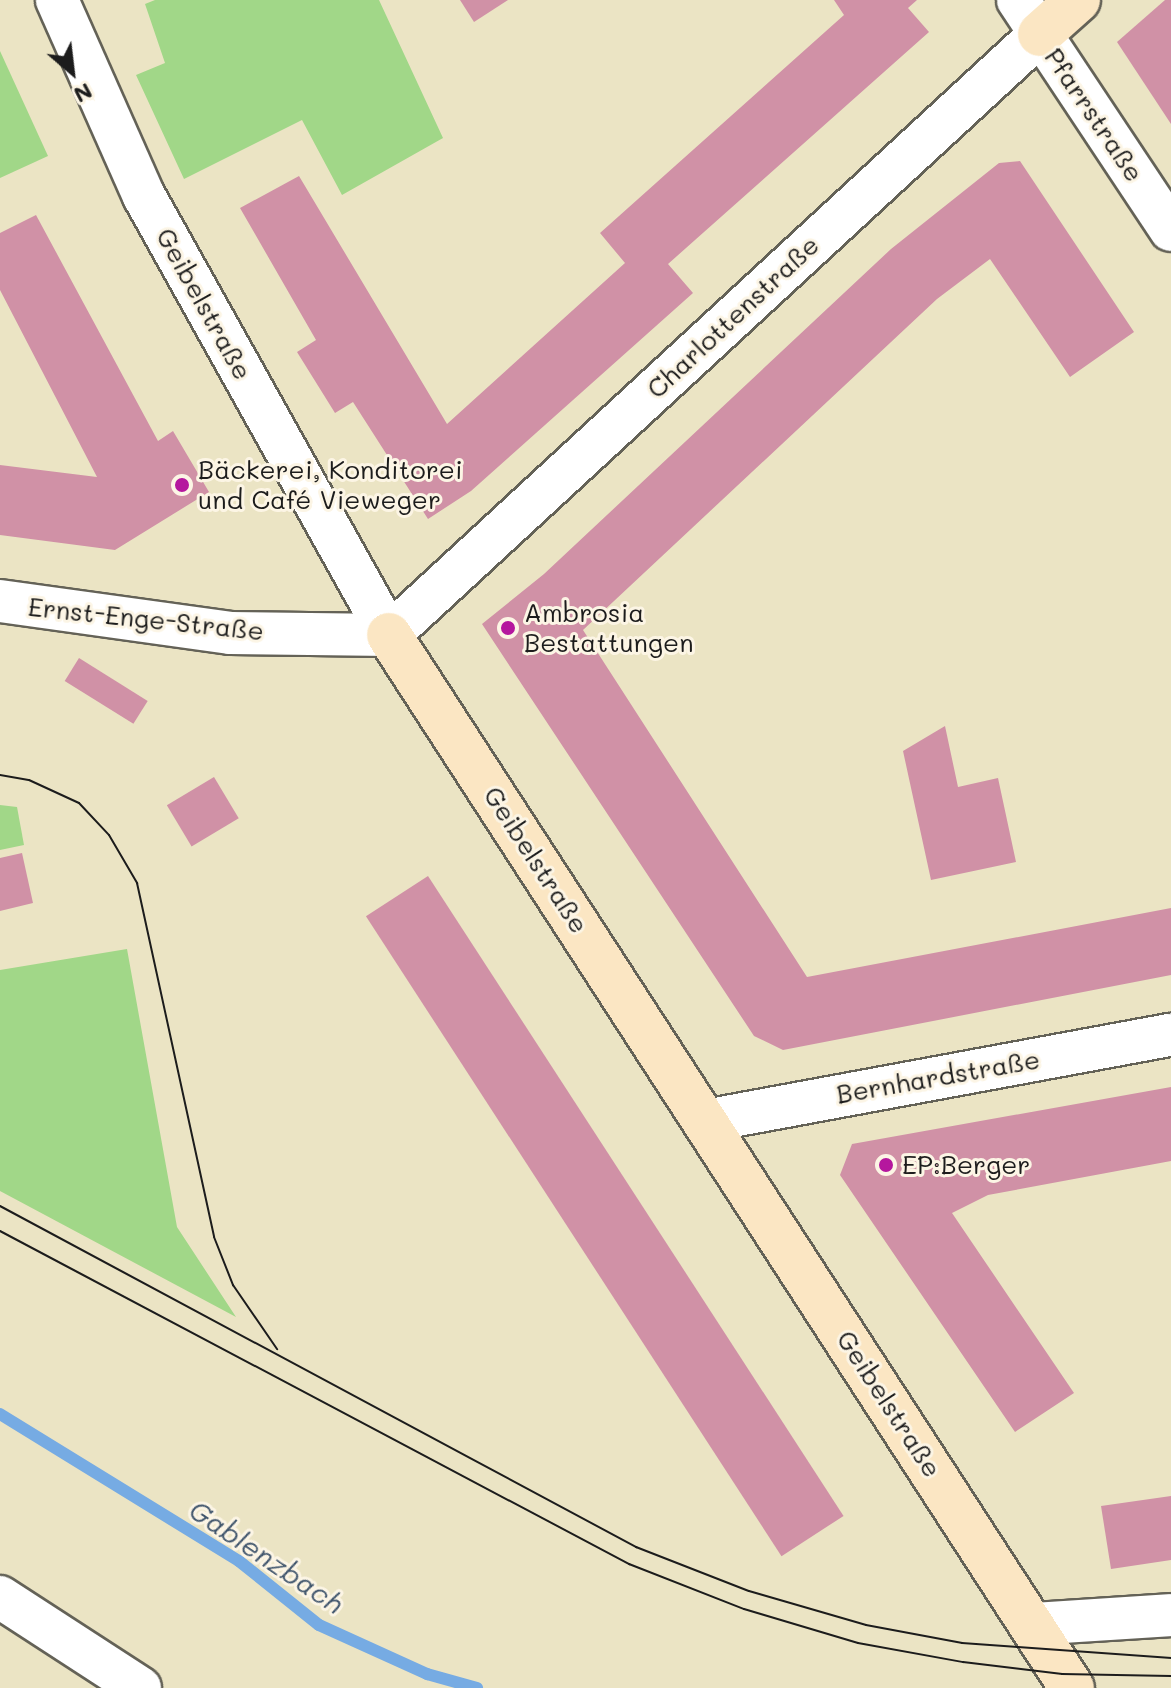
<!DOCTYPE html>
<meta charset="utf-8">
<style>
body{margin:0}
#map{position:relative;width:1171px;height:1688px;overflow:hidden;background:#ebe4c4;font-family:Mali,sans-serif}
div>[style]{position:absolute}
.green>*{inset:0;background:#a1d788}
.stream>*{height:12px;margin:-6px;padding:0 6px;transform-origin:6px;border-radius:6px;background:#76abe3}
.building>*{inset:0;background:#d091a6;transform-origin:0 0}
.roads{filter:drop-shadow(2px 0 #646257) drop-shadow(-2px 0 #646257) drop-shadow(0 2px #646257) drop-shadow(0 -2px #646257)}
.street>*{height:42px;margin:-21px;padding:0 21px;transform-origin:21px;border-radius:21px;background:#fff}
.secondary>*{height:44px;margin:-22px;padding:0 22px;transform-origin:22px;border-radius:22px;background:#fbe6c3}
.tram>*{height:2px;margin:-1px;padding:0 1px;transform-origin:1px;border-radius:1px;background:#1c1c1c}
.dots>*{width:22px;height:22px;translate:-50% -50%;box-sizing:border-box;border:4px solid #fcf5e5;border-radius:50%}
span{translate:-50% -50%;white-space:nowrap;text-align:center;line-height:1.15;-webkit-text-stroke:6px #fcf5e5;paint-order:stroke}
.street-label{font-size:26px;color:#1c1c1c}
.poi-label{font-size:26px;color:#1c1c1c}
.left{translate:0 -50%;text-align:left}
.water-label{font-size:28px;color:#40556c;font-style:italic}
.north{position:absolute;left:32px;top:32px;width:80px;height:80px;-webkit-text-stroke:6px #fcf5e5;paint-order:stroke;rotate:152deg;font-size:22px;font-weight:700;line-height:32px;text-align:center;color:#1c1c1c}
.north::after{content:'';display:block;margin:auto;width:28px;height:36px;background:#1c1c1c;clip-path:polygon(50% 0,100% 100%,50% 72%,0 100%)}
</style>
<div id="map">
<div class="green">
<div style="clip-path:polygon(155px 0,379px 0,443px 138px,342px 195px,302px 120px,184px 179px,136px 75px,165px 63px,145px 4px)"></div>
<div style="clip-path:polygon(0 51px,48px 156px,0 178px)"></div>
<div style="clip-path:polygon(0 805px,17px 807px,24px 845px,0 850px)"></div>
<div style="clip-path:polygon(127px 949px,177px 1227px,236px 1317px,0 1191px,0 970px)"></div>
</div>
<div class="stream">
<div style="left:0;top:1414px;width:281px;rotate:31.6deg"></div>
<div style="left:239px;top:1561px;width:102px;rotate:38.7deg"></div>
<div style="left:319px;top:1625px;width:119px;rotate:24.4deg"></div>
<div style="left:427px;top:1674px;width:52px;rotate:15.6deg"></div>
</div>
<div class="building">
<div style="clip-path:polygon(460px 0,508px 0,474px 22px)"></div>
<div style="clip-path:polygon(834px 0,917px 0,908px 8px,929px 32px,668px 264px,693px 293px,471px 491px,428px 519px,353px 402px,335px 413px,297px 352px,316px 340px,240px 208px,299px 176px,447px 424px,625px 263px,600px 233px,844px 15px)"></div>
<div style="clip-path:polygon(1165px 0,1171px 0,1171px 124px,1117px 42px)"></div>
<div style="clip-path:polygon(1020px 161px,1134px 332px,1070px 377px,990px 259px,937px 299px,583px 630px,807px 977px,1171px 908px,1171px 975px,783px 1050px,754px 1036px,482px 624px,544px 574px,891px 249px,999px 163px)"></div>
<div style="clip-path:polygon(36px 215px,158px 441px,173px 431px,209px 492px,115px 550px,0 535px,0 465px,97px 477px,0 290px,0 233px)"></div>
<div style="left:79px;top:658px;width:81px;height:27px;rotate:32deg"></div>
<div style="clip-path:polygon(945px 726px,958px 787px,998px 778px,1016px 862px,931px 880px,903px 751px)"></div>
<div style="left:214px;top:777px;width:48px;height:55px;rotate:59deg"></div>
<div style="clip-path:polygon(22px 853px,33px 903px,0 911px,0 858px)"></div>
<div style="left:428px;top:876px;width:763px;height:74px;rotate:57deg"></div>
<div style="clip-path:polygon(1171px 1087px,1171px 1161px,988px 1195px,952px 1213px,1074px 1393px,1015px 1432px,840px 1175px,852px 1144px)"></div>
<div style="clip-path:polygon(1171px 1496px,1171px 1560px,1111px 1569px,1101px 1506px)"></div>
</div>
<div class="roads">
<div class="street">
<div style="left:57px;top:0;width:214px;rotate:66.1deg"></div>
<div style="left:144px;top:196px;width:503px;rotate:60.83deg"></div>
<div style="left:1018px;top:0;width:276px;rotate:56.4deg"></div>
<div style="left:0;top:601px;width:232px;rotate:7.9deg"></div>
<div style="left:230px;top:633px;width:159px;rotate:0.7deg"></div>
<div style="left:389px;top:635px;width:886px;rotate:-42.71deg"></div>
<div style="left:705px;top:1121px;width:474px;rotate:-10.5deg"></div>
<div style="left:0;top:1597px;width:167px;rotate:33deg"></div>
<div style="left:1032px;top:1624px;width:139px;rotate:-3.7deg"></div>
</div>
<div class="secondary">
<div style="left:1040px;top:34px;width:51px;rotate:-41.8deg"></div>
<div style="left:389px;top:635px;width:1255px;rotate:57.03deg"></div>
</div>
</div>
<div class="tram">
<div style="left:0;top:775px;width:29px;rotate:10deg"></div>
<div style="left:29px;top:780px;width:55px;rotate:24.7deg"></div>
<div style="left:79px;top:803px;width:44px;rotate:46.8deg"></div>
<div style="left:109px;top:835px;width:56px;rotate:59.7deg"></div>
<div style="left:137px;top:883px;width:362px;rotate:77.7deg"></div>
<div style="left:214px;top:1237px;width:52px;rotate:68.4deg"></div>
<div style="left:233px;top:1285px;width:78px;rotate:55.5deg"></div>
<div style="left:0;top:1206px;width:722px;rotate:28.2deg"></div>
<div style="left:636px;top:1547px;width:121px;rotate:21.3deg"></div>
<div style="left:749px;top:1591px;width:122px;rotate:16.2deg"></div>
<div style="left:866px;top:1625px;width:98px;rotate:10.6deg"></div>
<div style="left:962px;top:1643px;width:210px;rotate:4.1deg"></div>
<div style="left:0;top:1231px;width:712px;rotate:27.9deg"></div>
<div style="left:629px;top:1564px;width:123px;rotate:21.4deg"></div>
<div style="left:744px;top:1609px;width:119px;rotate:16.6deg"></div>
<div style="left:858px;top:1643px;width:107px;rotate:10.3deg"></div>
<div style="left:963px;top:1662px;width:100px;rotate:6.9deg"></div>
<div style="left:1062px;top:1674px;width:109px;rotate:1.1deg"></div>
</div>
<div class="dots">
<div style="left:182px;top:485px;background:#b5179e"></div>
<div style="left:508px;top:628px;background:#b5179e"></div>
<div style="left:886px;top:1165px;background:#b5179e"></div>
</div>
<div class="street-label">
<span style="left:1094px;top:115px;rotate:56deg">Pfarrstraße</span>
<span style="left:204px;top:304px;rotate:61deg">Geibelstraße</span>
<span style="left:733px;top:317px;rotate:-43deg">Charlottenstraße</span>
<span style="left:146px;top:619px;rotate:6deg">Ernst-Enge-Straße</span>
<span style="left:536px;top:860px;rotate:57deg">Geibelstraße</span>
<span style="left:938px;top:1077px;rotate:-10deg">Bernhardstraße</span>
<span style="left:889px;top:1404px;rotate:57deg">Geibelstraße</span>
</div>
<div class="poi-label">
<span class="left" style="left:198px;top:485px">Bäckerei, Konditorei<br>und Café Vieweger</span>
<span class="left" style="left:524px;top:628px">Ambrosia<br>Bestattungen</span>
<span class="left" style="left:902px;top:1165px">EP:Berger</span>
</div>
<div class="water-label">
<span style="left:267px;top:1556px;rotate:34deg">Gablenzbach</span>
</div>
<div class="north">N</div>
</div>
